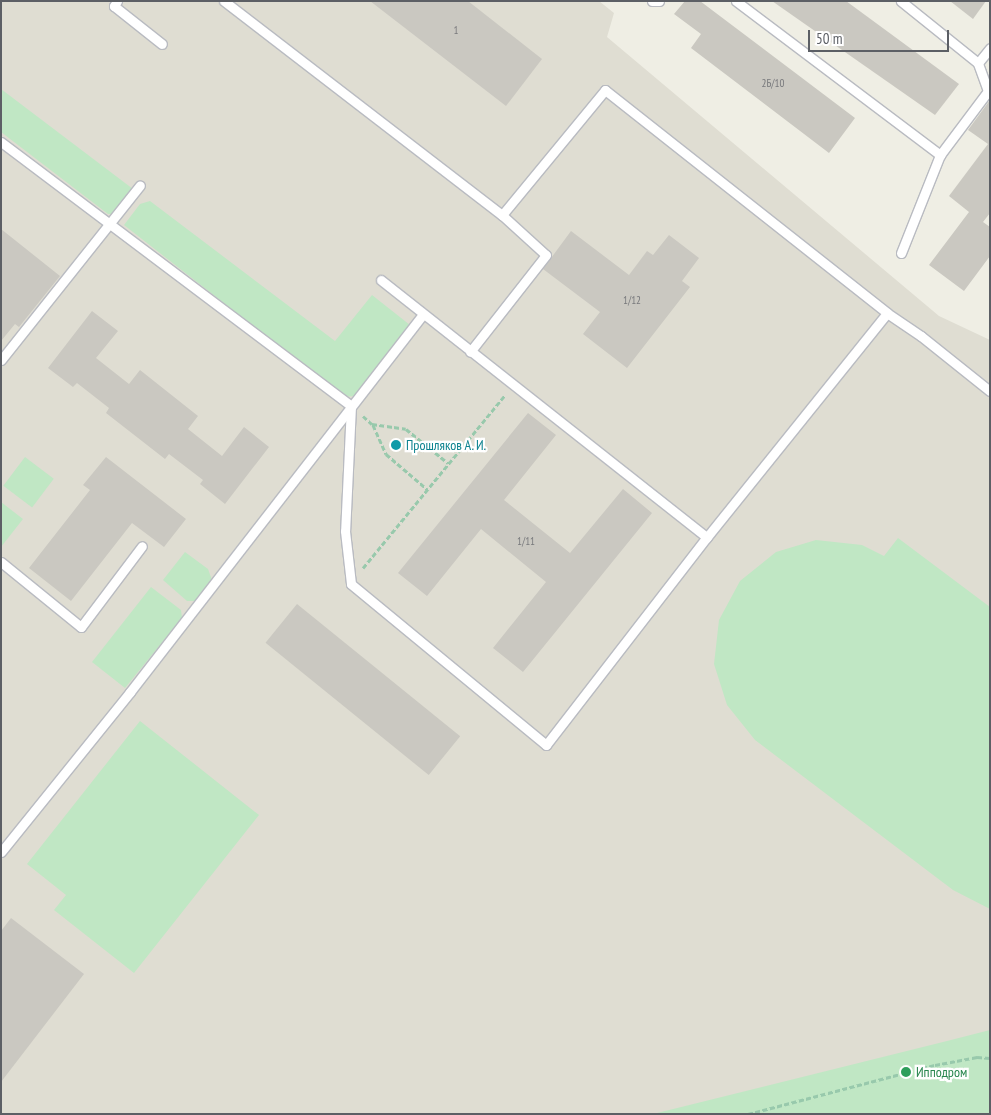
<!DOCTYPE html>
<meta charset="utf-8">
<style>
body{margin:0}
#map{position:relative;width:991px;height:1115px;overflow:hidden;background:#efeee4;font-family:"PT Sans Narrow",sans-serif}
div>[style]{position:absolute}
.education>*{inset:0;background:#dfddd2}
.green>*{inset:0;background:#c0e7c4;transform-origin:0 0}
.building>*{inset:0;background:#cac8c1;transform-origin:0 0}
.path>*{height:3px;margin-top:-1.5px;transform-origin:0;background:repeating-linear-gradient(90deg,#98c9ac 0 5px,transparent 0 7.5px)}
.roads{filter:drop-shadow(1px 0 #b9bbc1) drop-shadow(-1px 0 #b9bbc1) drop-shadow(0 1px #b9bbc1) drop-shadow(0 -1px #b9bbc1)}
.lane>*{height:9px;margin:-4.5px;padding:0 4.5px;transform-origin:4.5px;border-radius:4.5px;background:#fff}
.dots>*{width:14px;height:14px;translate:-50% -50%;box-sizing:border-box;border:2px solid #fff;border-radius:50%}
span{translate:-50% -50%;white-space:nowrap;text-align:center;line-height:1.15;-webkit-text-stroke:4.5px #fff;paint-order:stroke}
.number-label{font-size:11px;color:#78797c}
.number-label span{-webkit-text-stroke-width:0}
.culture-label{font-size:14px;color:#0d838f}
.left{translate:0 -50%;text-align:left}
.leisure-label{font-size:14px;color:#27864d}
.frame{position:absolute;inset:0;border:2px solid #5c5f65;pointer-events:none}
.scale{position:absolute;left:808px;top:30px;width:141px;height:22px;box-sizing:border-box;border:2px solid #5c5f65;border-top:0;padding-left:6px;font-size:15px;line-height:18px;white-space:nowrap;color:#5c5f65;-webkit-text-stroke:4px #fff;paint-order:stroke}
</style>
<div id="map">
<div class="education">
<div style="clip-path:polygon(1px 1px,599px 1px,614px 13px,607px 37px,939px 316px,990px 340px,990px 1032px,659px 1114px,1px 1114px)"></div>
</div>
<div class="green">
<div style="clip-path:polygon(1px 89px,133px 189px,116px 214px,108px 214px,1px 132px)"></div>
<div style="clip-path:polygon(150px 201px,335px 341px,372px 295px,410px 325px,355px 396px,344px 397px,124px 225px,140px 204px)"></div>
<div style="left:25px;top:457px;width:36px;height:36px;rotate:37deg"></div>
<div style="clip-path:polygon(1px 502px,23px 519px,1px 547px)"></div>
<div style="clip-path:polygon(898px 538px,990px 607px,990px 909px,953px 890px,755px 740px,727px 705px,714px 664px,719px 620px,740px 581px,776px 552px,816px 540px,862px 545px,884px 556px)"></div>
<div style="clip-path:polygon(185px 552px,208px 569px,212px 580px,196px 601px,187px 601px,163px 580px)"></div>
<div style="clip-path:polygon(151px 587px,181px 610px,182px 618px,125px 688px,92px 662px)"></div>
<div style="clip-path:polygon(140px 721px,259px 815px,134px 973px,54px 910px,66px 895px,27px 864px)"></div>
<div style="clip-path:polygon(990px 1030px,990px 1114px,653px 1114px,947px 1041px)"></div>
</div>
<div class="building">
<div style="clip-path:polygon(370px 1px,468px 1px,542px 59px,506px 106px)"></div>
<div style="clip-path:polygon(685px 1px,700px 1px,855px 118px,829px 153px,691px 48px,701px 34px,674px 14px)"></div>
<div style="clip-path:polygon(772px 1px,846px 1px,959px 84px,935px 115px)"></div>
<div style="clip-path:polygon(950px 1px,986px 1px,973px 19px)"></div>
<div style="clip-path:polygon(990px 100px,990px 213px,983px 222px,990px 227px,990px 256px,964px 291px,929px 265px,969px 212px,949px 196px,988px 144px,968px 130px)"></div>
<div style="clip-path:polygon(1px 229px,60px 276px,19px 327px,15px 324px,1px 341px)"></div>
<div style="clip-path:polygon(571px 231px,629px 275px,647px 251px,653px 255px,669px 235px,699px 258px,682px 281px,690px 287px,627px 368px,583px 334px,600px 312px,543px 269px)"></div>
<div style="clip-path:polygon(92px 311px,118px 331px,96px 358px,129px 384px,140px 370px,198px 416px,188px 429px,222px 456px,244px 427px,269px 447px,225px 504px,200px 484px,203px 480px,169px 454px,165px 459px,106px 413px,109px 408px,77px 383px,73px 387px,48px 368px)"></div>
<div style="clip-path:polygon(528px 413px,556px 435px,504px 500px,570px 553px,623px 489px,652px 513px,523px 672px,493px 648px,546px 582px,481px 529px,427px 596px,398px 573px)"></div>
<div style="clip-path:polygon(106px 457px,186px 519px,164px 547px,132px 523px,71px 601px,29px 568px,90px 490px,83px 485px)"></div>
<div style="left:297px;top:604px;width:210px;height:50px;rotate:39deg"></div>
<div style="clip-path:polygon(11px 918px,84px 974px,1px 1082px,1px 931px)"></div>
</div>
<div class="path">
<div style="left:363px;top:416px;width:12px;rotate:42deg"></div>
<div style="left:372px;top:424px;width:34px;rotate:8deg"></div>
<div style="left:406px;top:429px;width:54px;rotate:39deg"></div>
<div style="left:373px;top:425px;width:32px;rotate:66deg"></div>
<div style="left:386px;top:454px;width:54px;rotate:40.5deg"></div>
<div style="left:363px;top:568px;width:224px;rotate:-50.6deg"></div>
<div style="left:748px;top:1114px;width:193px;rotate:-14.7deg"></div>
<div style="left:935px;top:1065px;width:43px;rotate:-10.8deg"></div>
<div style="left:977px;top:1057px;width:13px;rotate:4deg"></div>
</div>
<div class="roads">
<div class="lane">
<div style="left:117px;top:1px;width:6px;rotate:121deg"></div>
<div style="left:114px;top:6px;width:61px;rotate:38.4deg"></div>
<div style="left:224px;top:1px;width:351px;rotate:37.6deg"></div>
<div style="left:502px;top:215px;width:59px;rotate:42.3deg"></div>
<div style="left:546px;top:255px;width:123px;rotate:128.1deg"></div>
<div style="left:652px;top:1px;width:7px"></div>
<div style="left:736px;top:1px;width:256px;rotate:37deg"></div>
<div style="left:940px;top:155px;width:80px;rotate:-53.1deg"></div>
<div style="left:988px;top:91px;width:30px;rotate:-110deg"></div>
<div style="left:978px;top:63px;width:99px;rotate:-141.2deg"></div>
<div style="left:978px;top:63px;width:19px;rotate:-51deg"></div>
<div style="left:1px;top:142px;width:438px;rotate:37deg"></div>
<div style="left:351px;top:406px;width:125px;rotate:92.7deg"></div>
<div style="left:345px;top:531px;width:53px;rotate:83.5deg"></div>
<div style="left:351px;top:584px;width:253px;rotate:39.5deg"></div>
<div style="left:546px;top:745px;width:263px;rotate:-52.3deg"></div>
<div style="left:707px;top:537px;width:287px;rotate:-51.2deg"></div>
<div style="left:502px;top:215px;width:162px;rotate:-50.5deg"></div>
<div style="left:605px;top:90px;width:360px;rotate:38.3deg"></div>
<div style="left:887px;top:313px;width:41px;rotate:34.1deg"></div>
<div style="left:921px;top:336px;width:88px;rotate:38.6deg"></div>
<div style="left:901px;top:253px;width:105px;rotate:-68.3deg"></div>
<div style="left:381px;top:280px;width:415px;rotate:38.3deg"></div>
<div style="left:1px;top:360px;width:223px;rotate:-51.5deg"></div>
<div style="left:1px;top:562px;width:103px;rotate:39.1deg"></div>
<div style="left:81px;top:627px;width:101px;rotate:-53deg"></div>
<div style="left:1px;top:852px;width:206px;rotate:-51.1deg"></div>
<div style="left:130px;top:692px;width:478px;rotate:-52.2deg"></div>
</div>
</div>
<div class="dots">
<div style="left:396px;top:445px;background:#0f9aa8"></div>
<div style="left:906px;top:1072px;background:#2e9e5b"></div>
</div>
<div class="number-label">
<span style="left:456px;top:30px">1</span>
<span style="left:773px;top:83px">2Б/10</span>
<span style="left:632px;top:300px">1/12</span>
<span style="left:526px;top:541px">1/11</span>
</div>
<div class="culture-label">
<span class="left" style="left:406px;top:445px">Прошляков А. И.</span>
</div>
<div class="leisure-label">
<span class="left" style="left:916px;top:1072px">Ипподром</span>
</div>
<div class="frame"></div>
<div class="scale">50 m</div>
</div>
